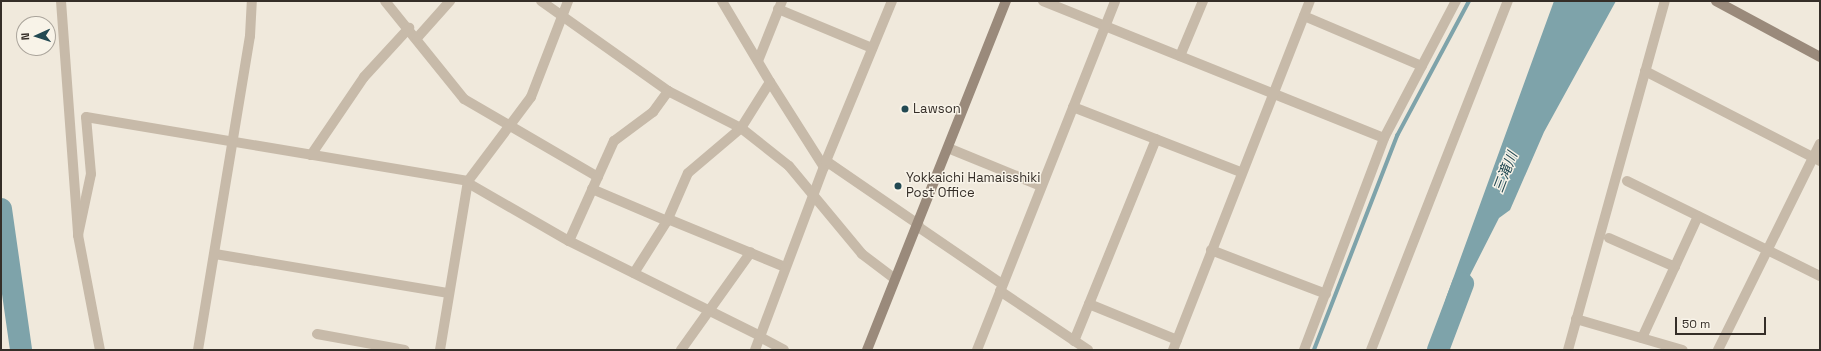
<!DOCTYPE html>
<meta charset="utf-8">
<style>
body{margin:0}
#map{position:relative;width:1821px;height:351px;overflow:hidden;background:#f0e9dc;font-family:"Space Grotesk","Noto Sans JP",sans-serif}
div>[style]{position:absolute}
.water>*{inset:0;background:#7ea3aa}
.stream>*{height:3.5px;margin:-1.75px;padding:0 1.75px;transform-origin:1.75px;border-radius:1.75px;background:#7ea3aa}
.river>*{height:22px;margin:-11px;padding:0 11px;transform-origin:11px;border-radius:11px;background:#7ea3aa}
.street>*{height:10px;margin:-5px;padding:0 5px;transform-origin:5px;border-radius:5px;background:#c7baa9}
.secondary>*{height:10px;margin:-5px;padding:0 5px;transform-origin:5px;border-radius:5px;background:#9a8a7b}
.dots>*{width:11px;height:11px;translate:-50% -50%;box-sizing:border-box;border:2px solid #f8f3e8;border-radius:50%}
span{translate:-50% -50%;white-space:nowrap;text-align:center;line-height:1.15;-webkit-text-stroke:3px #f8f3e8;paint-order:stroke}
.poi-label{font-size:13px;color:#352e28}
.left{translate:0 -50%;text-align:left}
.water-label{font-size:14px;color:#224952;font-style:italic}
.frame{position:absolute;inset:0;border:2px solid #352e28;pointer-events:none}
.north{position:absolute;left:16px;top:16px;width:40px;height:40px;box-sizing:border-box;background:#f8f3e8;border:1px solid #aaa49b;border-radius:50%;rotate:267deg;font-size:11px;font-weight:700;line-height:16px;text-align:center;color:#352e28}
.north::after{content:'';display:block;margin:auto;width:14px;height:18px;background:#224952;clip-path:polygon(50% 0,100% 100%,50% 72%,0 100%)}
.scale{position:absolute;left:1675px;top:317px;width:91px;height:18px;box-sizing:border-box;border:2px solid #352e28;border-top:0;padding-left:5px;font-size:12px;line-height:14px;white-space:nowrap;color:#352e28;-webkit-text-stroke:3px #f8f3e8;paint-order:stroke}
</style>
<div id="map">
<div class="water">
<div style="clip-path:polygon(1554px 1px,1616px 1px,1544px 132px,1510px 210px,1499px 218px,1432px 350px,1446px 298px)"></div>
</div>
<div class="stream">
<div style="left:1314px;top:350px;width:230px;rotate:-68.8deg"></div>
<div style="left:1397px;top:136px;width:153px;rotate:-61.9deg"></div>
</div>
<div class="river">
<div style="left:1px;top:209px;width:142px;rotate:81.9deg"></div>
<div style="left:1438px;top:350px;width:71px;rotate:-69.3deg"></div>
</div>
<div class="street">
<div style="left:61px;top:1px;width:235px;rotate:85.8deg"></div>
<div style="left:78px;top:235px;width:117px;rotate:79.2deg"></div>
<div style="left:385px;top:1px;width:126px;rotate:51.1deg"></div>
<div style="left:464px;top:99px;width:155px;rotate:30.2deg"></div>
<div style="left:541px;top:1px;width:156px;rotate:35.3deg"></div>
<div style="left:668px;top:91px;width:82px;rotate:26.9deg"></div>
<div style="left:741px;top:128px;width:61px;rotate:38.4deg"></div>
<div style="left:789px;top:166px;width:114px;rotate:50.3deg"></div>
<div style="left:862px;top:254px;width:41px;rotate:37.1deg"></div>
<div style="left:1043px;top:1px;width:367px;rotate:21.9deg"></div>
<div style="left:778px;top:9px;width:102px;rotate:22.5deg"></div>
<div style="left:1304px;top:16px;width:128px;rotate:23deg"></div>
<div style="left:417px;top:38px;width:50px;rotate:-48.3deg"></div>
<div style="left:1180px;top:56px;width:60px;rotate:-67.3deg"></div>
<div style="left:758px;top:61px;width:65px;rotate:-68.2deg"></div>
<div style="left:1645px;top:71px;width:197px;rotate:27.2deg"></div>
<div style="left:770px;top:82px;width:101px;rotate:57.6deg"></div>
<div style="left:1073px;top:107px;width:180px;rotate:21.2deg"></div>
<div style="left:948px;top:148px;width:100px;rotate:22.2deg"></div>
<div style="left:311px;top:155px;width:94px;rotate:-55.8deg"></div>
<div style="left:364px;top:77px;width:67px;rotate:-47.4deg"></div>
<div style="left:826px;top:161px;width:112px;rotate:34.4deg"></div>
<div style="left:1627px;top:181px;width:215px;rotate:26.2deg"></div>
<div style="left:468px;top:183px;width:116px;rotate:29.9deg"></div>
<div style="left:569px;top:241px;width:213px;rotate:26.4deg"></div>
<div style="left:592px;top:189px;width:82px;rotate:23.1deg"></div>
<div style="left:668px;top:219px;width:126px;rotate:22.3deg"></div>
<div style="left:917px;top:226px;width:103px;rotate:34.3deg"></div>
<div style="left:78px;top:235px;width:62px;rotate:-78deg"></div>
<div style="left:91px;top:174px;width:57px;rotate:-95deg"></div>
<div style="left:86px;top:117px;width:387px;rotate:9.5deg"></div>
<div style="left:1609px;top:238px;width:72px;rotate:23.7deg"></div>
<div style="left:569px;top:241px;width:110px;rotate:-65.8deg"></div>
<div style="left:614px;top:141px;width:49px;rotate:-36.6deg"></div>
<div style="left:653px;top:112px;width:26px;rotate:-54deg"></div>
<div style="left:1211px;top:250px;width:123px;rotate:20.9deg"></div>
<div style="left:215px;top:254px;width:237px;rotate:9.5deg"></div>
<div style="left:634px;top:273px;width:62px;rotate:-57.6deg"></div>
<div style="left:667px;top:221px;width:52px;rotate:-66.4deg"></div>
<div style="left:688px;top:173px;width:70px;rotate:-40.3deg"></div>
<div style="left:741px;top:128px;width:54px;rotate:-57.8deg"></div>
<div style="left:770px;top:82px;width:94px;rotate:-120.7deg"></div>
<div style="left:1000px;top:291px;width:106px;rotate:33.8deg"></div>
<div style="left:1089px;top:304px;width:95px;rotate:22.2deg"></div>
<div style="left:1576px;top:319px;width:111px;rotate:16.2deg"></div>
<div style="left:317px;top:334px;width:89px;rotate:10.3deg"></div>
<div style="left:760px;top:337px;width:27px;rotate:28deg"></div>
<div style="left:1642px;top:338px;width:134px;rotate:-65.3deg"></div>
<div style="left:1074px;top:341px;width:218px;rotate:-67.9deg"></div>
<div style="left:198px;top:350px;width:318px;rotate:-80.6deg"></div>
<div style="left:250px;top:36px;width:35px;rotate:-87deg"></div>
<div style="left:440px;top:350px;width:171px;rotate:-80.6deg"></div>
<div style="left:468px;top:181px;width:105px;rotate:-53.1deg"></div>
<div style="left:531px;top:97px;width:103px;rotate:-68.9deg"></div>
<div style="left:681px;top:350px;width:120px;rotate:-54.5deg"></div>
<div style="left:755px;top:350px;width:202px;rotate:-69.4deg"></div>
<div style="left:826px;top:161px;width:173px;rotate:-67.6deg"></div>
<div style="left:977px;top:350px;width:375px;rotate:-68.4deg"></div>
<div style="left:1173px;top:350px;width:375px;rotate:-68.6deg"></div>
<div style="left:1304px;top:350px;width:227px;rotate:-69.3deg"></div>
<div style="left:1384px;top:138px;width:155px;rotate:-62.3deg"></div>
<div style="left:1371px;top:350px;width:375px;rotate:-68.6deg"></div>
<div style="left:1568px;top:350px;width:362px;rotate:-74.5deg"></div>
<div style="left:1718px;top:350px;width:230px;rotate:-63.7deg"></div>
</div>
<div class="secondary">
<div style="left:1716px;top:1px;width:118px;rotate:28.3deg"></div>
<div style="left:867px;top:350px;width:376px;rotate:-68.3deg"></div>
</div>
<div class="dots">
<div style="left:905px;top:109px;background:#224952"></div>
<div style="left:898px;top:186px;background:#224952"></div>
</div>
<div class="poi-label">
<span class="left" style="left:913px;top:109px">Lawson</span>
<span class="left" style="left:906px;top:186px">Yokkaichi Hamaisshiki<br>Post Office</span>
</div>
<div class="water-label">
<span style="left:1505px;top:172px;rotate:-69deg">三滝川</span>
</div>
<div class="frame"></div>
<div class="north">N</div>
<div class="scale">50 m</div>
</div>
